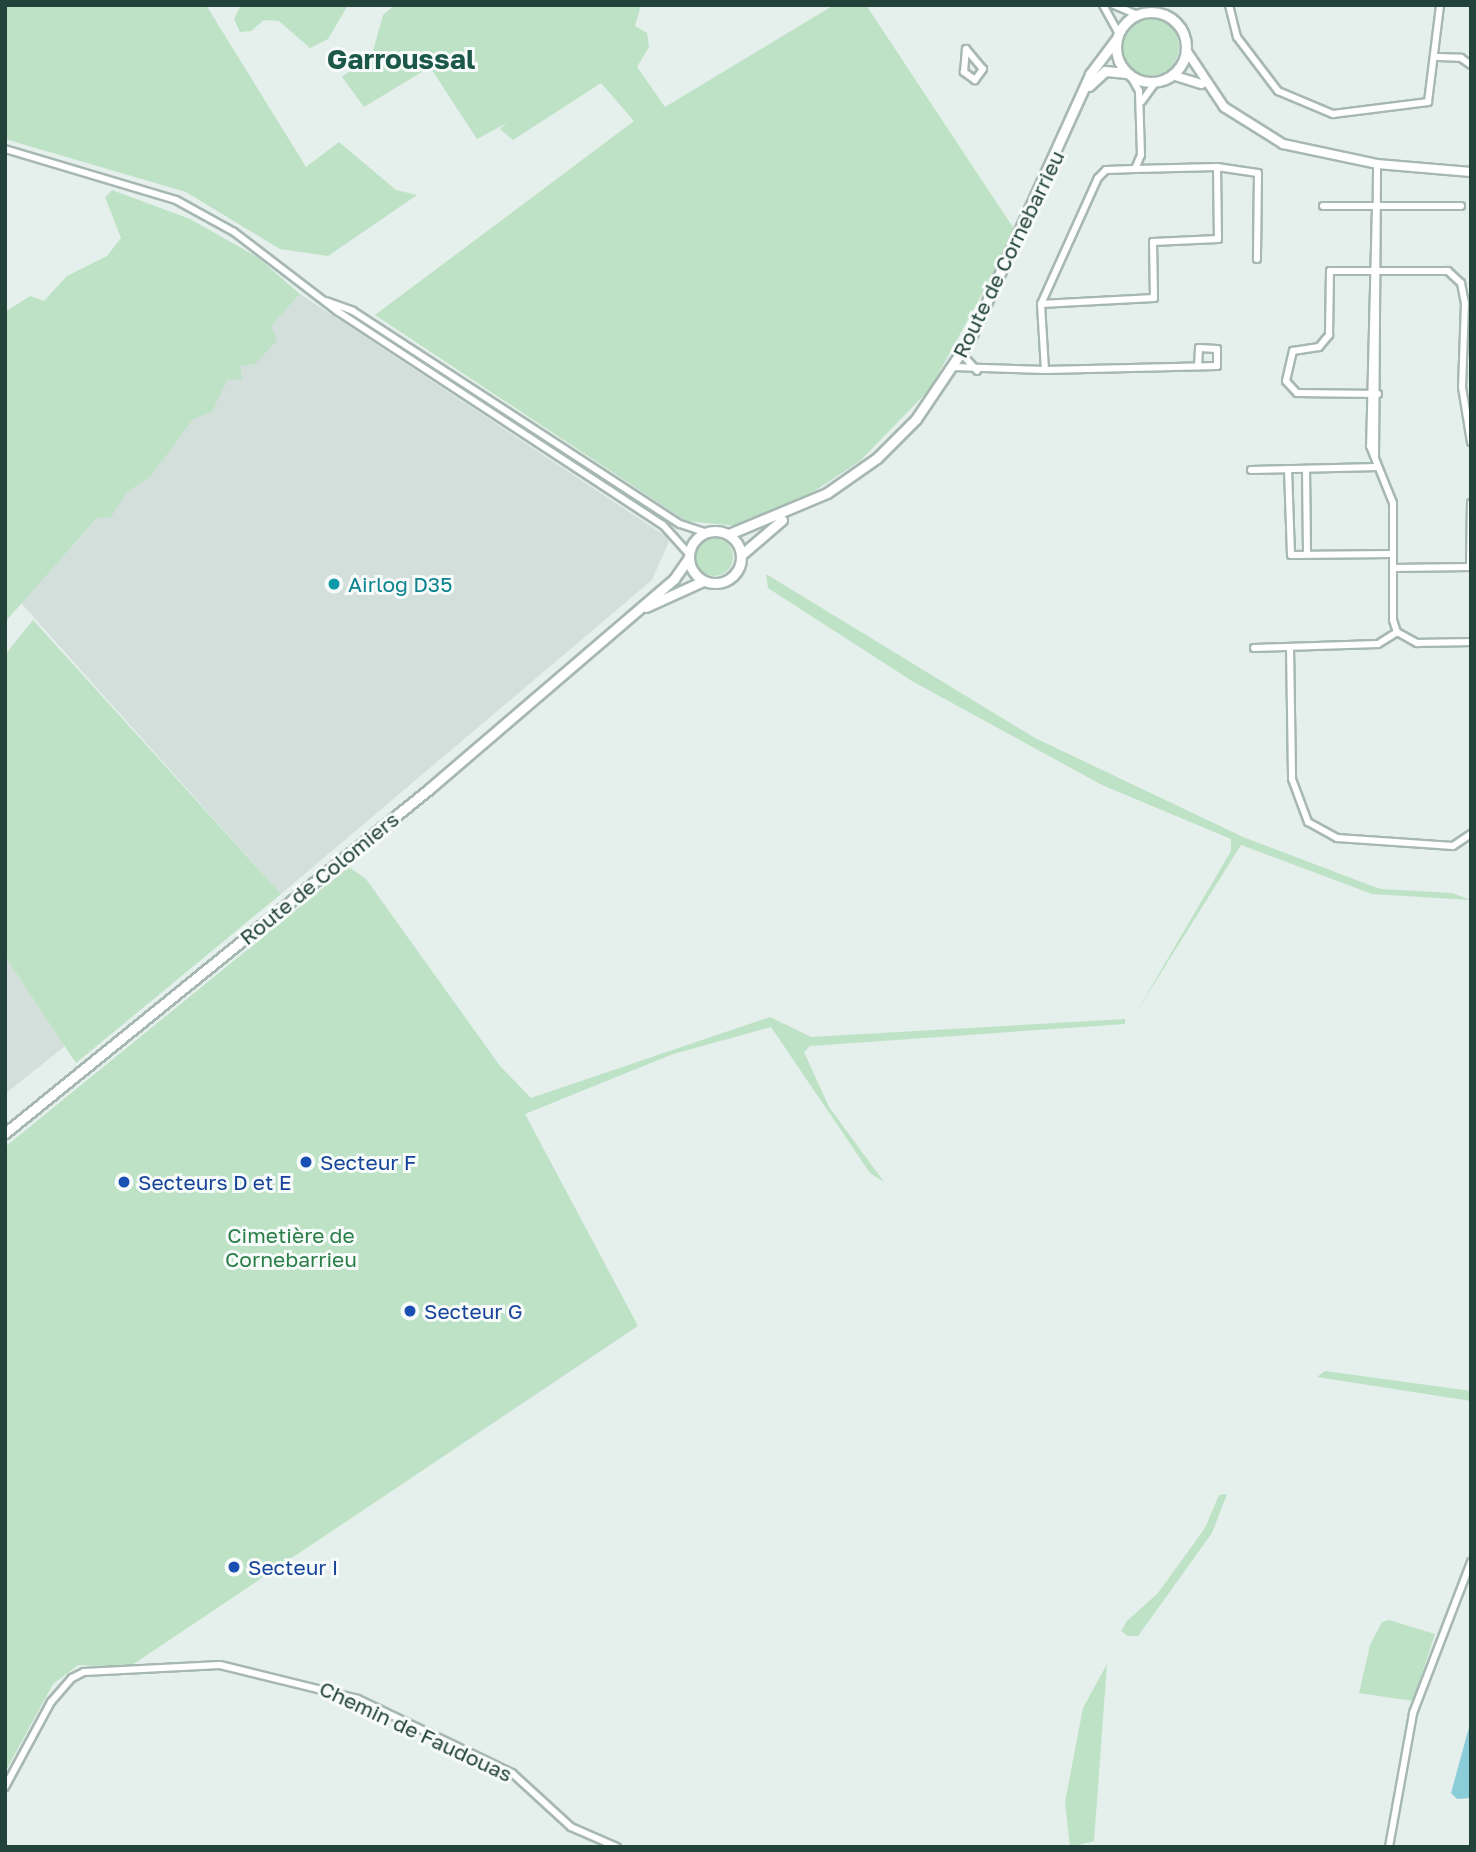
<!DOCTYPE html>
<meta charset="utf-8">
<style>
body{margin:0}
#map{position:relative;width:1476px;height:1852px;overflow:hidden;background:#e5efeb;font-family:"Golos Text",sans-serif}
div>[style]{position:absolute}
.built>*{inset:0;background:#d3dfda}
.green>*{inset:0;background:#bde2c6}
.round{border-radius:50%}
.water>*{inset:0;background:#8acdd8}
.roads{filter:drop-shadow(2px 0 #a7b8b2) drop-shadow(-2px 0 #a7b8b2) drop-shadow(0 2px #a7b8b2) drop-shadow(0 -2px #a7b8b2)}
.minor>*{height:6px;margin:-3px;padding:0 3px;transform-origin:3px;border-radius:3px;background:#fff}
.tertiary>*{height:8px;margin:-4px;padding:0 4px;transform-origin:4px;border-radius:4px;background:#fff}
.secondary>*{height:9px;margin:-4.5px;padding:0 4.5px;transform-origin:4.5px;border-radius:4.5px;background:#fff}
.secondary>.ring{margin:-4.5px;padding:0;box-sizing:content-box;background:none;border:9px solid #fff;border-radius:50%}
.dots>*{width:19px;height:19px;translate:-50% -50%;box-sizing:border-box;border:4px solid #f7fbf9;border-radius:50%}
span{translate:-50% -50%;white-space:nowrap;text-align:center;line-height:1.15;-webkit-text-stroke:6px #f7fbf9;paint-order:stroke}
.street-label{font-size:21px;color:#22433a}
.culture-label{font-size:21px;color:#0d838f}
.left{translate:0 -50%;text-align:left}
.transit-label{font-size:21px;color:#164399}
.park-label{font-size:21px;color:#297e48}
.district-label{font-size:28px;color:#1c5848;font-weight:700}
.frame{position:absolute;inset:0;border:7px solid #22433a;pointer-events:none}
</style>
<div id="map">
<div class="built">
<div style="clip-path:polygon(300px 294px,670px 539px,652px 580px,281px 894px,21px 603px)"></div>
<div style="clip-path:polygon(5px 956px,65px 1046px,5px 1094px)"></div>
</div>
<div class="green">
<div style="clip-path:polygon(5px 5px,206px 5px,306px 167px,339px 142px,396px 190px,417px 195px,328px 256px,280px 249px,186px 192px,5px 139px)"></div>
<div style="clip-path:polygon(241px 5px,348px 5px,328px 39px,310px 48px,279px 21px,264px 20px,251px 31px,240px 32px,234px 19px)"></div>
<div style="clip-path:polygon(395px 5px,641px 5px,635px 26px,647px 33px,649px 47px,637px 67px,665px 107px,834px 5px,866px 5px,1016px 232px,930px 389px,860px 461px,810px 494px,737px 526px,686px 521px,375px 315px,634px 121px,601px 83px,513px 140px,500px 129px,507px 123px,477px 139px,430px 67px,364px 107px,342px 77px,372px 55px,383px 15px)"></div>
<div class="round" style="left:1121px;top:18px;width:58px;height:58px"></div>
<div style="clip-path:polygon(112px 190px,190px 219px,257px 257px,300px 294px,271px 326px,277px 340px,255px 364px,240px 366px,242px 379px,227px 380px,212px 412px,193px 419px,150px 477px,128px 491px,111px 517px,97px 518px,5px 622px,5px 312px,30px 296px,44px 301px,67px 276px,107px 256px,121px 238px,105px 197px)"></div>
<div class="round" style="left:695px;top:538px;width:38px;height:38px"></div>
<div style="clip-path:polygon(766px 574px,1035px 738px,1243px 837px,1380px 889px,1452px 893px,1471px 900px,1372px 894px,1241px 845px,1137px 1011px,1231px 851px,1231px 839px,1102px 785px,912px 681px,768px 588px)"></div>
<div style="clip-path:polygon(33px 620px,281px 894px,76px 1063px,5px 956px,5px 655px)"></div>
<div style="clip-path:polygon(349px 867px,366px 879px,500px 1066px,531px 1098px,770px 1017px,811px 1037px,1125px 1019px,1125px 1024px,810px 1046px,804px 1052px,829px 1107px,884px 1182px,870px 1173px,771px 1027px,673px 1054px,525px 1114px,638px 1326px,129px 1667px,78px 1665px,53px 1684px,5px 1772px,5px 1147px)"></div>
<div style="clip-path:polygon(1325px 1371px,1471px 1391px,1471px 1401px,1317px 1377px)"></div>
<div style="clip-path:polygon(1227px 1494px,1212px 1533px,1138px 1636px,1128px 1636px,1121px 1631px,1127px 1621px,1158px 1593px,1205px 1528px,1219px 1495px)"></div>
<div style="clip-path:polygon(1389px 1620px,1435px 1634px,1413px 1701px,1359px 1693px,1370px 1645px,1382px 1622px)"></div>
<div style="clip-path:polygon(1107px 1664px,1094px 1841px,1070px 1847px,1065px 1802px,1083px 1708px)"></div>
</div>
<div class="water">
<div style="clip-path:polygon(1471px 1720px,1471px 1798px,1457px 1799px,1451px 1793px)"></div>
</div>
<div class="roads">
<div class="minor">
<div style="left:1103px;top:5px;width:33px;rotate:61deg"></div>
<div style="left:1114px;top:5px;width:25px;rotate:23deg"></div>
<div style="left:1229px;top:5px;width:33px;rotate:76deg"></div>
<div style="left:1237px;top:37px;width:68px;rotate:52.8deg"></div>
<div style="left:1278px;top:91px;width:60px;rotate:22.7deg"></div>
<div style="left:1333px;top:114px;width:96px;rotate:-7.2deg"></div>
<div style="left:1428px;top:102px;width:98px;rotate:-82.9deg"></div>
<div style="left:966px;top:49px;width:26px;rotate:50deg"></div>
<div style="left:983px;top:69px;width:14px;rotate:126deg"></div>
<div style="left:975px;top:80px;width:14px;rotate:-144deg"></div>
<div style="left:964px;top:72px;width:23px;rotate:-85deg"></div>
<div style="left:1438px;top:57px;width:23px;rotate:2deg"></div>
<div style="left:1461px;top:58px;width:12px;rotate:35deg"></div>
<div style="left:1142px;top:101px;width:24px;rotate:-54deg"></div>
<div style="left:5px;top:149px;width:178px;rotate:16.6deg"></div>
<div style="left:176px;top:200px;width:66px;rotate:28.9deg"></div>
<div style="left:234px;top:232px;width:130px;rotate:37.5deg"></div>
<div style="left:337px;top:311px;width:390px;rotate:33.3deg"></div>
<div style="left:663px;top:525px;width:38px;rotate:48deg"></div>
<div style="left:1217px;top:167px;width:41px;rotate:8.3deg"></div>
<div style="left:1258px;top:173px;width:86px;rotate:90.7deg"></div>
<div style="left:1323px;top:206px;width:138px"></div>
<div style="left:1376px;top:206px;width:240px;rotate:91.4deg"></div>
<div style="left:1370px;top:446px;width:61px;rotate:68deg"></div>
<div style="left:1393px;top:503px;width:117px;rotate:90deg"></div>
<div style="left:1393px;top:620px;width:13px;rotate:72deg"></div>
<div style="left:1397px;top:632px;width:23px;rotate:29deg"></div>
<div style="left:1417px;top:643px;width:54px;rotate:-1.1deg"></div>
<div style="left:326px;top:301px;width:29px;rotate:20deg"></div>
<div style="left:353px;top:311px;width:390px;rotate:33.1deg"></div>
<div style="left:680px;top:524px;width:26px;rotate:18deg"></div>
<div style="left:1041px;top:304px;width:113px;rotate:-3deg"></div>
<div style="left:1154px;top:298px;width:56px;rotate:-91deg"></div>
<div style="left:1153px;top:242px;width:65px;rotate:-2.6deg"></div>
<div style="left:1218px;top:239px;width:72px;rotate:-90.8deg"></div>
<div style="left:1217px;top:167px;width:82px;rotate:178.6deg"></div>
<div style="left:961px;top:353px;width:24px;rotate:48deg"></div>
<div style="left:953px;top:367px;width:92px;rotate:1.9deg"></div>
<div style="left:1045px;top:370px;width:66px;rotate:-93.5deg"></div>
<div style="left:1041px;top:304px;width:138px;rotate:-65.7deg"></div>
<div style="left:1098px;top:178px;width:11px;rotate:-45deg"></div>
<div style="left:1106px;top:170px;width:29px;rotate:-2deg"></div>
<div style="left:1135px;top:169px;width:15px;rotate:-67deg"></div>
<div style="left:1141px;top:155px;width:64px;rotate:-91.8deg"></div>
<div style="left:1139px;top:91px;width:18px;rotate:-119deg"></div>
<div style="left:1045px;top:370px;width:172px;rotate:-1.3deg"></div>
<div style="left:1217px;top:366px;width:17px;rotate:-90deg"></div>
<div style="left:1217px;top:349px;width:18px;rotate:-177deg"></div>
<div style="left:1199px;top:348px;width:18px;rotate:93deg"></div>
<div style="left:1378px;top:394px;width:81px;rotate:-179.3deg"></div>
<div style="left:1297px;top:393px;width:16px;rotate:-133deg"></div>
<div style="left:1286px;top:381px;width:31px;rotate:-77deg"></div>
<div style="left:1293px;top:351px;width:26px;rotate:-9deg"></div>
<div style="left:1319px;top:347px;width:16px;rotate:-50deg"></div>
<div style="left:1329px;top:335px;width:64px;rotate:-89.1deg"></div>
<div style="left:1330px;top:271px;width:118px"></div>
<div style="left:1448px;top:271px;width:18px;rotate:43deg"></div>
<div style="left:1461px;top:283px;width:20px;rotate:79deg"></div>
<div style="left:1465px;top:303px;width:84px;rotate:92deg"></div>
<div style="left:1462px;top:387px;width:56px;rotate:80.7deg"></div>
<div style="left:1375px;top:457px;width:293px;rotate:-89.6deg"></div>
<div style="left:1288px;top:469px;width:86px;rotate:88deg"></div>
<div style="left:1291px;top:555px;width:101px;rotate:-0.6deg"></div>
<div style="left:1306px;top:469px;width:85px;rotate:89.3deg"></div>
<div style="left:1251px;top:470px;width:127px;rotate:-1.4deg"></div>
<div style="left:1393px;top:568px;width:77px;rotate:-0.7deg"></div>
<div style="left:1470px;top:567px;width:64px;rotate:-89.1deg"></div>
<div style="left:1290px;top:647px;width:132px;rotate:89.1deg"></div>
<div style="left:1292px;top:779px;width:46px;rotate:69.6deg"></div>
<div style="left:1308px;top:822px;width:33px;rotate:29deg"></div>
<div style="left:1337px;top:838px;width:116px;rotate:3.9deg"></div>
<div style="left:1453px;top:846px;width:22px;rotate:-34deg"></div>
<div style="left:1254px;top:648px;width:124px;rotate:-1.8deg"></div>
<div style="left:1378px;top:644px;width:22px;rotate:-32deg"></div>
<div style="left:5px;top:1787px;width:97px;rotate:-61.6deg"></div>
<div style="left:51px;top:1702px;width:32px;rotate:-49deg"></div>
<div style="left:72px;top:1678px;width:13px;rotate:-27deg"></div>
<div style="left:84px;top:1672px;width:136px;rotate:-2.9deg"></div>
<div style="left:220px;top:1665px;width:142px;rotate:13.8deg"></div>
<div style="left:358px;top:1699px;width:171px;rotate:25.7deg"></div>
<div style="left:512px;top:1773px;width:80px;rotate:42.5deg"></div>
<div style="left:571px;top:1827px;width:50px;rotate:23.5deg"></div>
<div style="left:1389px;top:1847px;width:136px;rotate:-79.8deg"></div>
<div style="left:1413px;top:1713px;width:162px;rotate:-69deg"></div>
</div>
<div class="tertiary">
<div style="left:1186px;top:50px;width:69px;rotate:56.3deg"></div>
<div style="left:1224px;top:107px;width:70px;rotate:32.1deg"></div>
<div style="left:1283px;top:144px;width:96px;rotate:12deg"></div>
<div style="left:1377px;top:164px;width:94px;rotate:4.9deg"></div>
<div style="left:1172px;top:75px;width:31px;rotate:17deg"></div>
</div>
<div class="secondary">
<div class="ring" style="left:1116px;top:12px;width:61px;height:61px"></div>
<div style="left:1089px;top:86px;width:22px;rotate:-43deg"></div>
<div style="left:1105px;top:71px;width:22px;rotate:5deg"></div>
<div class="ring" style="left:689px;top:531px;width:43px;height:43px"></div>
<div style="left:729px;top:534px;width:106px;rotate:-22.7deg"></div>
<div style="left:827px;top:493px;width:61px;rotate:-35deg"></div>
<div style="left:877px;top:458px;width:55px;rotate:-45deg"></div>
<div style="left:916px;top:419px;width:97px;rotate:-56deg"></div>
<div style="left:970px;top:339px;width:291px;rotate:-65.6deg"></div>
<div style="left:1090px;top:74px;width:45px;rotate:-53.1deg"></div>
<div style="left:741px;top:555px;width:54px;rotate:-40.5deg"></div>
<div style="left:646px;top:607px;width:63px;rotate:-24.5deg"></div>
<div style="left:5px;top:1133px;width:546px;rotate:-39.05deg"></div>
<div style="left:429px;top:789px;width:323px;rotate:-40.6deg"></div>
<div style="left:674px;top:579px;width:24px;rotate:-55deg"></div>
</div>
</div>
<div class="dots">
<div style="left:334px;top:584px;background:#0f9aa8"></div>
<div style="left:306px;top:1162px;background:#1a4fb4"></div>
<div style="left:124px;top:1182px;background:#1a4fb4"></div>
<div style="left:410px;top:1311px;background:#1a4fb4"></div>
<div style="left:234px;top:1567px;background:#1a4fb4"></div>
</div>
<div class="street-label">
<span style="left:1008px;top:254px;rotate:-64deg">Route de Cornebarrieu</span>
<span style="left:319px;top:878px;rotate:-39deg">Route de Colomiers</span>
<span style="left:416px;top:1731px;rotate:25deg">Chemin de Faudouas</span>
</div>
<div class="culture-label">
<span class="left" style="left:348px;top:584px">Airlog D35</span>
</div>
<div class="transit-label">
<span class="left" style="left:320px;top:1162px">Secteur F</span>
<span class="left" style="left:138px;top:1182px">Secteurs D et E</span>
<span class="left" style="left:424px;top:1311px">Secteur G</span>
<span class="left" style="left:248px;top:1567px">Secteur I</span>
</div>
<div class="park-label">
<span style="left:291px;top:1247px">Cimetière de<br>Cornebarrieu</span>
</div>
<div class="district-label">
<span style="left:401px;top:59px">Garroussal</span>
</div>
<div class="frame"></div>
</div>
